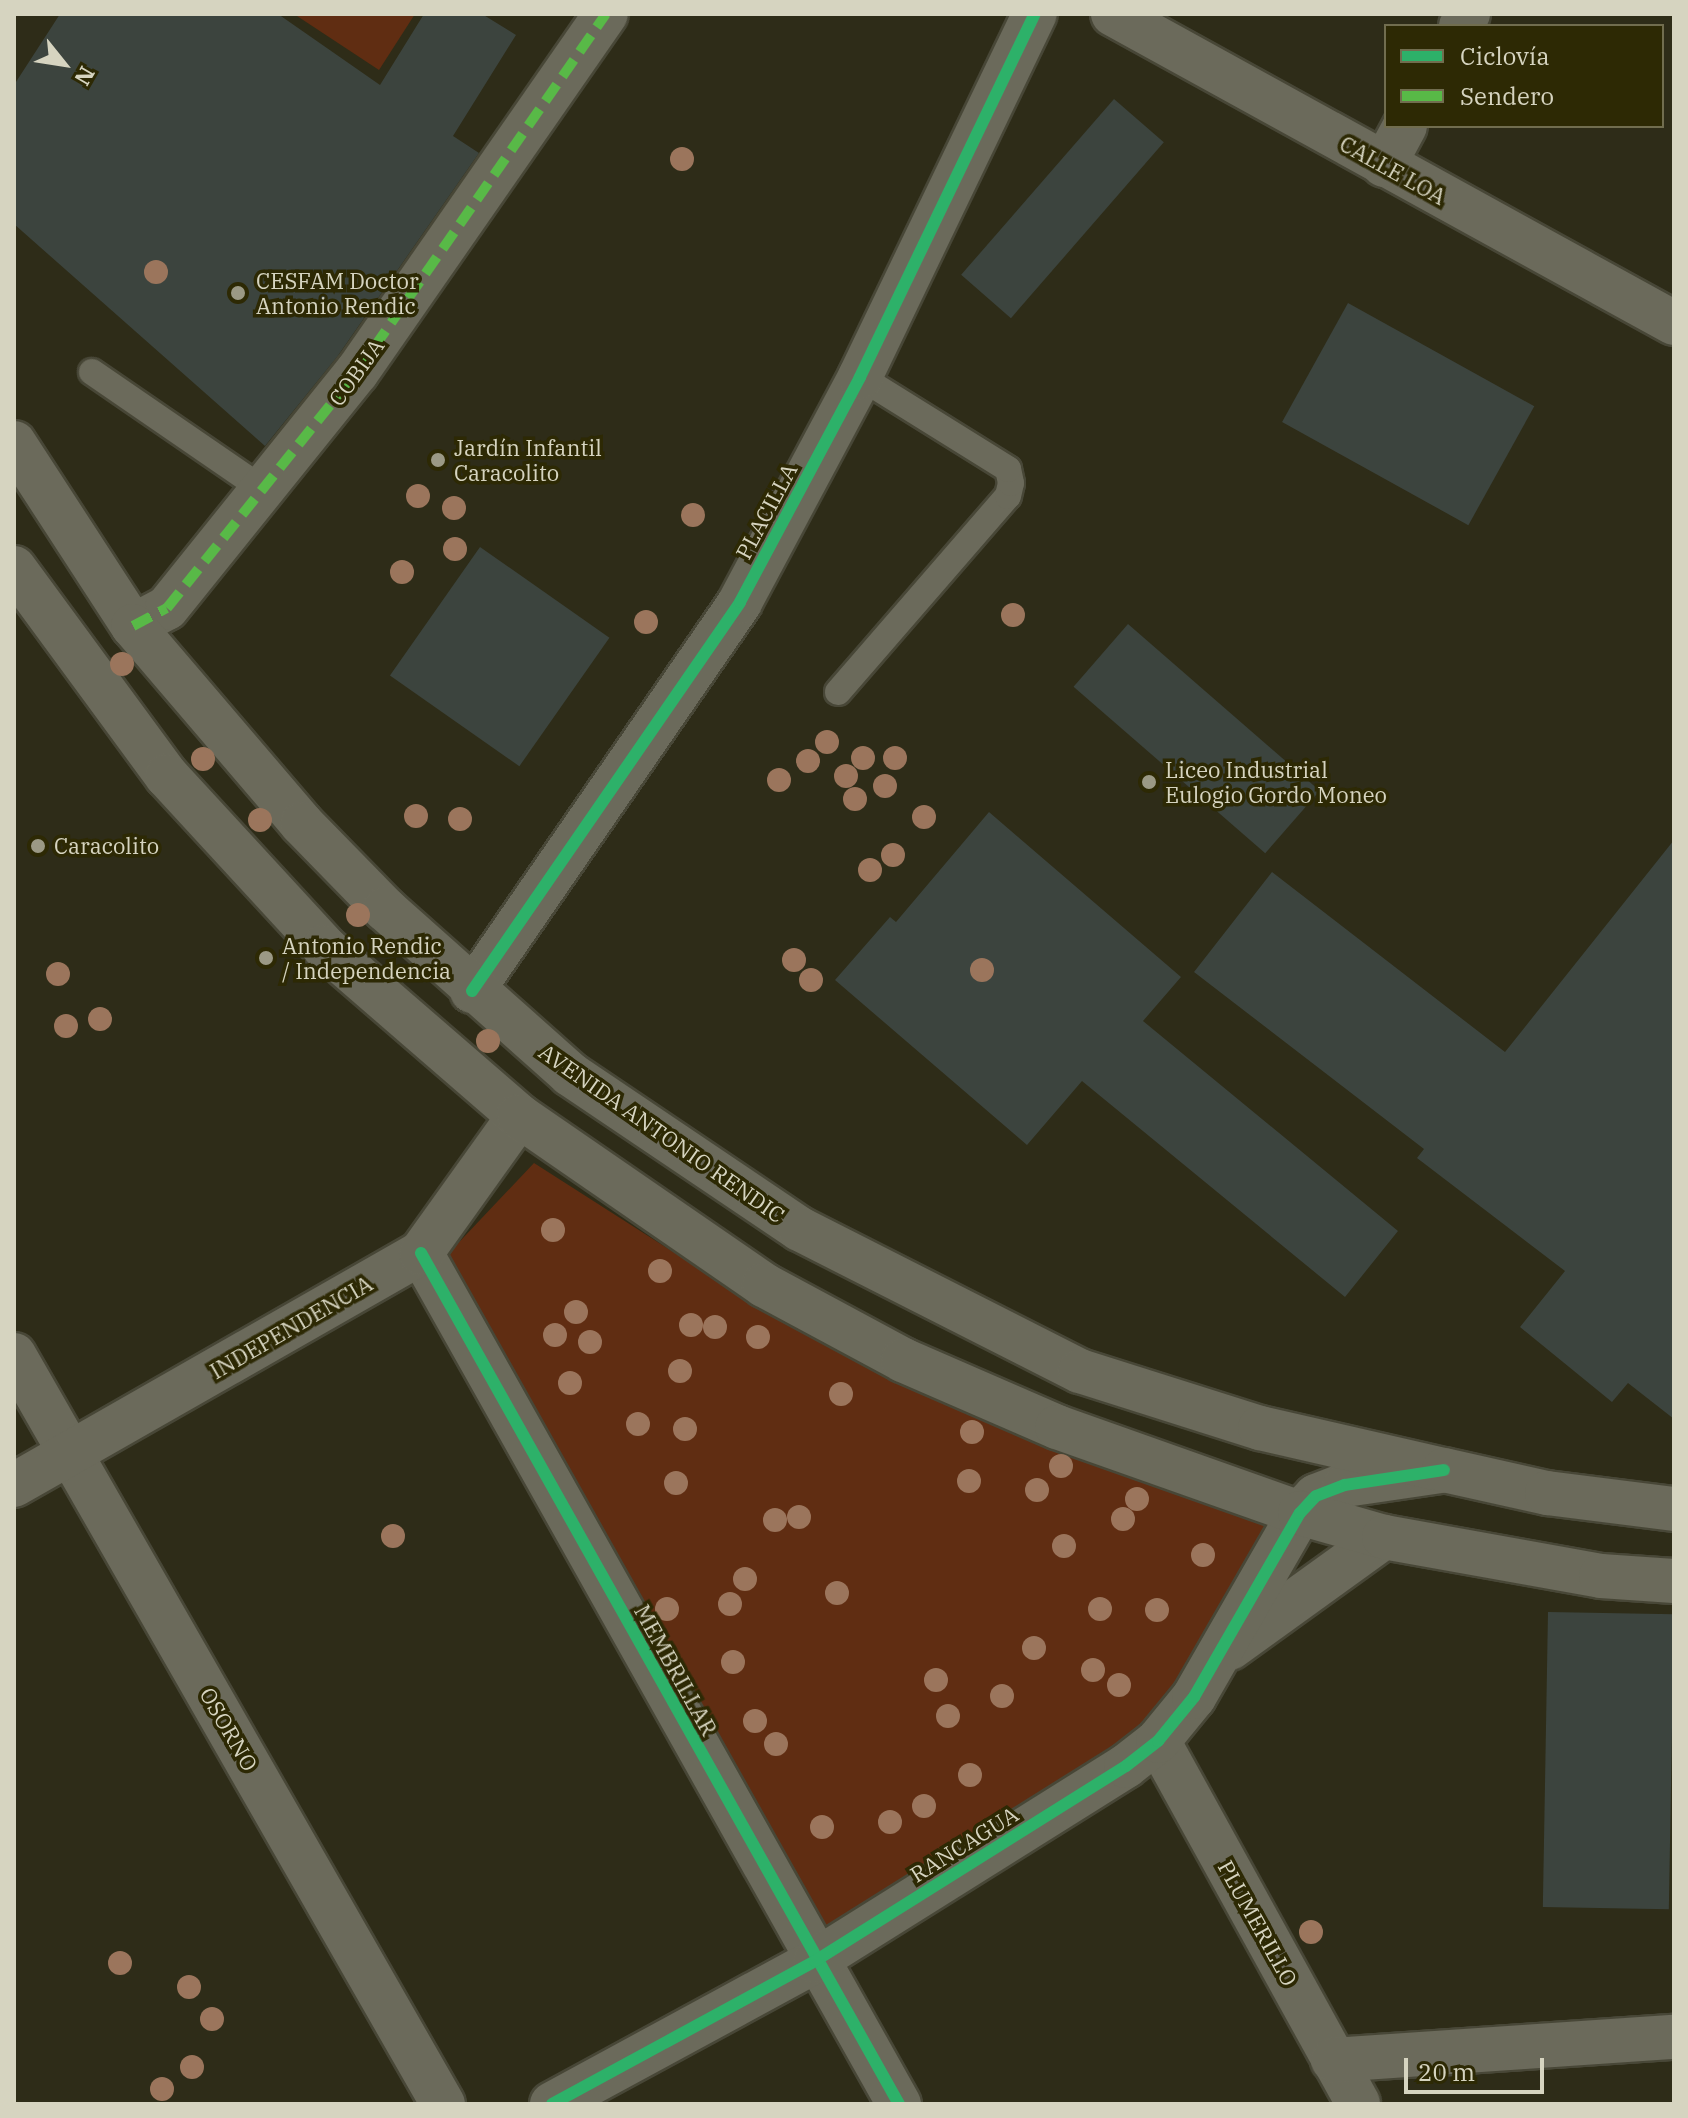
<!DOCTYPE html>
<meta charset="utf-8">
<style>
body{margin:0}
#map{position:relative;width:1688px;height:2118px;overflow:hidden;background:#2e2c18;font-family:"IBM Plex Serif",serif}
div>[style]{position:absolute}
.green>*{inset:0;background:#602d12}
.building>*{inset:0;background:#3c443e;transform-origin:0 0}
.roads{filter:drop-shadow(2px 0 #484737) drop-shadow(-2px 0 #484737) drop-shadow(0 2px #484737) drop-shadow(0 -2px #484737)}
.service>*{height:26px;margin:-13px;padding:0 13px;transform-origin:13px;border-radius:13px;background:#6b6a5b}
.minor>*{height:44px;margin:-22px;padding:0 22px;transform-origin:22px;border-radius:22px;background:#6b6a5b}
.tertiary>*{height:44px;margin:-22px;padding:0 22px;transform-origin:22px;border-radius:22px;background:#6b6a5b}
.secondary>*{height:44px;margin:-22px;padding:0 22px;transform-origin:22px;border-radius:22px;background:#6b6a5b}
.quiet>*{height:10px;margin-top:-5px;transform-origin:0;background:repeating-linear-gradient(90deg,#58b947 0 20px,transparent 0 30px)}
.cycleway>*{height:12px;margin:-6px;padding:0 6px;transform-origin:6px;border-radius:6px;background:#2db169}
.trees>*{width:24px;height:24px;margin:-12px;border-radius:50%;background:#9b755c}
.dots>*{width:22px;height:22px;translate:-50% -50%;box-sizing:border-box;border:4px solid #2d2904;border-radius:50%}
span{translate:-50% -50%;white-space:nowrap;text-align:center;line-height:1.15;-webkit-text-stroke:7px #2d2904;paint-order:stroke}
.street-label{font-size:22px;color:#d6d4c0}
.poi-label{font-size:22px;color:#d6d4c0}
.left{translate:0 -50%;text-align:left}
.frame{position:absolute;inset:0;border:16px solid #d6d4c0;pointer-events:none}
.legend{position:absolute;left:1384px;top:24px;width:280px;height:104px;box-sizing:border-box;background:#2d2904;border:2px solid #716d4f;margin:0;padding:10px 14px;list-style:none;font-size:24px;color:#d6d4c0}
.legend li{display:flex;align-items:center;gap:16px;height:40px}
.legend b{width:40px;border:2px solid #716d4f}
.north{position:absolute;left:24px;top:24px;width:80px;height:80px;-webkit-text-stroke:6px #2d2904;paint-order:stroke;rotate:120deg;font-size:22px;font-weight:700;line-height:32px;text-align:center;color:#d6d4c0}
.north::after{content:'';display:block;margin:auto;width:28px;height:36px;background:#d6d4c0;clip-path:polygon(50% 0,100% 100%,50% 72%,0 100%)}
.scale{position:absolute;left:1404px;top:2058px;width:140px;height:36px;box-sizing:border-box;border:4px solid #d6d4c0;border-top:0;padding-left:10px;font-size:24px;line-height:28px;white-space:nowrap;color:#d6d4c0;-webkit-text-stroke:6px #2d2904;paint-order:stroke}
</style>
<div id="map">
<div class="green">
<div style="clip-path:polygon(294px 14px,415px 14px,379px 70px)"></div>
<div style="clip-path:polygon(534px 1163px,753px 1303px,1269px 1524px,1177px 1684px,1143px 1726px,823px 1932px,446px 1256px)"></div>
</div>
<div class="building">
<div style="clip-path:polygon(60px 14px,278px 14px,380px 85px,424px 14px,482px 14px,516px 35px,453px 136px,479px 153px,337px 357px,265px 446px,14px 224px,14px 85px)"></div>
<div style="left:1114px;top:99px;width:66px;height:233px;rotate:41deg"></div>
<div style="left:1348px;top:303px;width:213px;height:136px;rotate:29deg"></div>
<div style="left:480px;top:547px;width:158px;height:157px;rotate:35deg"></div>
<div style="left:1128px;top:624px;width:254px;height:83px;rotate:41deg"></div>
<div style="clip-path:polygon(989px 812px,1181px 977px,1143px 1021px,1398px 1231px,1345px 1297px,1082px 1081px,1027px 1145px,835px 980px,890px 917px,896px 922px)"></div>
<div style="clip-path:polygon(1674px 840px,1674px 1419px,1628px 1383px,1612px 1402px,1520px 1327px,1565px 1271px,1417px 1158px,1424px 1149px,1194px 972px,1272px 872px,1505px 1052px)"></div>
<div style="left:1548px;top:1612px;width:126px;height:295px;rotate:1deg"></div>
</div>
<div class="roads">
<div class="service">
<div style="left:92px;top:372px;width:210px;rotate:34.5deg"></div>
<div style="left:838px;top:692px;width:259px;rotate:-49.1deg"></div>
<div style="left:1008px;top:496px;width:13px;rotate:-77deg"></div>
<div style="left:1011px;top:483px;width:14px;rotate:-102deg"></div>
<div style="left:1008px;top:469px;width:174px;rotate:-148.1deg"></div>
</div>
<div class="minor">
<div style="left:1113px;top:14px;width:640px;rotate:28.85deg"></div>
<div style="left:1461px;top:26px;width:14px;rotate:-60deg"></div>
<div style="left:1384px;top:165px;width:44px;rotate:-61.7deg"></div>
<div style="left:133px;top:626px;width:38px;rotate:-28deg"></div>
<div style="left:167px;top:608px;width:303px;rotate:-51.2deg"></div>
<div style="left:357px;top:372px;width:436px;rotate:-55.2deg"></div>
<div style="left:421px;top:1253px;width:976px;rotate:60.68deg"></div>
<div style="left:14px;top:1355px;width:863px;rotate:60.2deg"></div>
<div style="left:14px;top:1485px;width:468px;rotate:-29.7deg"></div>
<div style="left:421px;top:1253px;width:168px;rotate:-54.4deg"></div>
<div style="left:1158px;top:1741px;width:414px;rotate:61.1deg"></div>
<div style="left:1333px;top:2060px;width:342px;rotate:-3.9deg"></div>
</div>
<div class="tertiary">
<div style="left:472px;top:991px;width:472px;rotate:-55.4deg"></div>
<div style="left:740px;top:602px;width:255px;rotate:-61.9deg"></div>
<div style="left:860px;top:377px;width:403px;rotate:-64.3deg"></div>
<div style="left:1230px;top:1648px;width:190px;rotate:-35.8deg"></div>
<div style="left:552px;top:2104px;width:299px;rotate:-28.5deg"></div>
<div style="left:815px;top:1961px;width:367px;rotate:-32.1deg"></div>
<div style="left:1126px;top:1766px;width:41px;rotate:-38deg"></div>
<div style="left:1158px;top:1741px;width:57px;rotate:-50.7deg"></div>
<div style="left:1194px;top:1697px;width:212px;rotate:-60.1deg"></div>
<div style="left:1300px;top:1513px;width:23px;rotate:-47deg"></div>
<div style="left:1316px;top:1496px;width:31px;rotate:-21deg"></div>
<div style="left:1345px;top:1485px;width:97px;rotate:-8.3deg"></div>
</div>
<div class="secondary">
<div style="left:14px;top:443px;width:218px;rotate:57deg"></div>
<div style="left:133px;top:626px;width:260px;rotate:49.5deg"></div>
<div style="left:302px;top:824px;width:119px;rotate:45.7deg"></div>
<div style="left:385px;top:909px;width:248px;rotate:41.7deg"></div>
<div style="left:570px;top:1074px;width:277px;rotate:34deg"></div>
<div style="left:800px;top:1229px;width:314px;rotate:26.9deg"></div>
<div style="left:1080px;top:1371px;width:189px;rotate:17.6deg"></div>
<div style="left:1260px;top:1428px;width:189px;rotate:12.9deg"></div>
<div style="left:1444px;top:1470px;width:106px;rotate:12.6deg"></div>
<div style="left:1547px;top:1493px;width:128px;rotate:7.2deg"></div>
<div style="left:14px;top:568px;width:258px;rotate:53.7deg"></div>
<div style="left:167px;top:776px;width:232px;rotate:47.4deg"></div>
<div style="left:324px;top:947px;width:258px;rotate:40.9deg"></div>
<div style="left:519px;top:1116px;width:298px;rotate:34.6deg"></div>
<div style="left:764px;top:1285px;width:158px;rotate:28.3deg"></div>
<div style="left:903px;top:1360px;width:168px;rotate:23.5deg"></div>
<div style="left:1057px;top:1427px;width:258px;rotate:19.5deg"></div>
<div style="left:1300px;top:1513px;width:87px;rotate:15.9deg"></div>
<div style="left:1384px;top:1537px;width:220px;rotate:10.2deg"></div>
<div style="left:1601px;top:1576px;width:73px;rotate:3.9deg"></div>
</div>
</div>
<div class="quiet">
<div style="left:133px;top:626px;width:38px;rotate:-28deg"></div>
<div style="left:167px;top:608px;width:303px;rotate:-51.2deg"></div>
<div style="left:357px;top:372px;width:436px;rotate:-55.2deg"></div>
</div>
<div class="cycleway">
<div style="left:472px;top:991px;width:472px;rotate:-55.4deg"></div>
<div style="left:740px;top:602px;width:255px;rotate:-61.9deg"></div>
<div style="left:860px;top:377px;width:403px;rotate:-64.3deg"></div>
<div style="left:421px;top:1253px;width:976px;rotate:60.68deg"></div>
<div style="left:552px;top:2104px;width:299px;rotate:-28.5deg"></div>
<div style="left:815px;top:1961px;width:367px;rotate:-32.1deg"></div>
<div style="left:1126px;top:1766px;width:41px;rotate:-38deg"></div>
<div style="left:1158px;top:1741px;width:57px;rotate:-50.7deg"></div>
<div style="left:1194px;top:1697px;width:212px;rotate:-60.1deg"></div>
<div style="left:1300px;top:1513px;width:23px;rotate:-47deg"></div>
<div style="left:1316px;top:1496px;width:31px;rotate:-21deg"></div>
<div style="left:1345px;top:1485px;width:100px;rotate:-8.6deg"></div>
</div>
<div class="trees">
<div style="left:682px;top:159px"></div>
<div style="left:156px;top:272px"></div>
<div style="left:418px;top:496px"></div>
<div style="left:454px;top:508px"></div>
<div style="left:693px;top:515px"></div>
<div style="left:455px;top:549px"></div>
<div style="left:402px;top:572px"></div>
<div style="left:1013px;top:615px"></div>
<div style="left:646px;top:622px"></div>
<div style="left:122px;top:664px"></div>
<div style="left:827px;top:742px"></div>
<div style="left:863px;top:758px"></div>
<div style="left:895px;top:758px"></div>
<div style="left:203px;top:759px"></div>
<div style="left:808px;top:761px"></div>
<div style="left:846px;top:776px"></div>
<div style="left:779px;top:780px"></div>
<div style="left:885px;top:786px"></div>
<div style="left:855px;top:799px"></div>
<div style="left:416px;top:816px"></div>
<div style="left:924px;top:817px"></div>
<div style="left:460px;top:819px"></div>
<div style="left:260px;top:820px"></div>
<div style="left:893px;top:855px"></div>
<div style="left:870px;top:870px"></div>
<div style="left:358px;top:915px"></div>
<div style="left:794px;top:960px"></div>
<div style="left:982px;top:970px"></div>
<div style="left:58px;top:974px"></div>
<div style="left:811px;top:980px"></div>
<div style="left:100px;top:1019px"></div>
<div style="left:66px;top:1026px"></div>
<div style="left:488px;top:1041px"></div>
<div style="left:553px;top:1230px"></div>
<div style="left:660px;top:1271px"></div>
<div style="left:576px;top:1312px"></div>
<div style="left:691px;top:1325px"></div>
<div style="left:715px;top:1327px"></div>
<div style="left:555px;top:1335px"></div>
<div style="left:758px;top:1337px"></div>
<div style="left:590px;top:1342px"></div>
<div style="left:680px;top:1371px"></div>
<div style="left:570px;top:1383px"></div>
<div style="left:841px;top:1394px"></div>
<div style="left:638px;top:1424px"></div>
<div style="left:685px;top:1429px"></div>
<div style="left:972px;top:1432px"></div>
<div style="left:1061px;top:1466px"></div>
<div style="left:969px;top:1481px"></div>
<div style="left:676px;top:1483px"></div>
<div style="left:1037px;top:1490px"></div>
<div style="left:1137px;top:1499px"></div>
<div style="left:799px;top:1517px"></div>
<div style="left:1123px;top:1519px"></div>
<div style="left:775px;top:1520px"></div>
<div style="left:393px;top:1536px"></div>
<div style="left:1064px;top:1546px"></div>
<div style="left:1203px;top:1555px"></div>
<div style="left:745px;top:1579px"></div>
<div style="left:837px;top:1593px"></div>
<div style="left:730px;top:1604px"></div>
<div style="left:667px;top:1609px"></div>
<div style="left:1100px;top:1609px"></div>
<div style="left:1157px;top:1610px"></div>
<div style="left:1034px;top:1648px"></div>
<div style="left:733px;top:1662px"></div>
<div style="left:1093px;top:1670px"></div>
<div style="left:936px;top:1680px"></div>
<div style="left:1119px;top:1685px"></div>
<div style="left:1002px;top:1696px"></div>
<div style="left:948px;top:1716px"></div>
<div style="left:755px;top:1721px"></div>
<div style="left:776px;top:1744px"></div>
<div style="left:970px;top:1775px"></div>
<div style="left:924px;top:1806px"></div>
<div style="left:890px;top:1822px"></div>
<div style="left:822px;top:1827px"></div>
<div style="left:1311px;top:1932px"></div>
<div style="left:120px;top:1963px"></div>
<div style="left:189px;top:1987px"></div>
<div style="left:212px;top:2019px"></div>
<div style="left:192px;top:2067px"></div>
<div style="left:162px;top:2089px"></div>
</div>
<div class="dots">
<div style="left:238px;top:293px;background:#9b9985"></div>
<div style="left:438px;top:460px;background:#9b9985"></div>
<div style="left:1149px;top:782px;background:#9b9985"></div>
<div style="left:38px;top:846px;background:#9b9985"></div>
<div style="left:266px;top:958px;background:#9b9985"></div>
</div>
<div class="street-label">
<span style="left:1393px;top:170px;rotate:29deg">CALLE LOA</span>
<span style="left:356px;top:372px;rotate:-54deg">COBIJA</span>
<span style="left:766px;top:511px;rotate:-62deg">PLACILLA</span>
<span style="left:662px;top:1133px;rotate:35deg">AVENIDA ANTONIO RENDIC</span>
<span style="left:291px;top:1327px;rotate:-30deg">INDEPENDENCIA</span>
<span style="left:676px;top:1670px;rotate:61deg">MEMBRILLAR</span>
<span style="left:229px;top:1729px;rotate:60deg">OSORNO</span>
<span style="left:964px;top:1844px;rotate:-32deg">RANCAGUA</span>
<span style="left:1258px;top:1923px;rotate:61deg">PLUMERILLO</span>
</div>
<div class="poi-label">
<span class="left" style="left:256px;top:293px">CESFAM Doctor<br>Antonio Rendic</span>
<span class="left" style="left:454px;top:460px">Jardín Infantil<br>Caracolito</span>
<span class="left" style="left:1165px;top:782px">Liceo Industrial<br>Eulogio Gordo Moneo</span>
<span class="left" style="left:54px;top:846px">Caracolito</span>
<span class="left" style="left:282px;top:958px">Antonio Rendic<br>/ Independencia</span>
</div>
<div class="frame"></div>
<ul class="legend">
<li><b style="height:10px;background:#2db169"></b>Ciclovía</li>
<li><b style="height:10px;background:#58b947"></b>Sendero</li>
</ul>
<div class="north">N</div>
<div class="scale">20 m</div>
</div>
